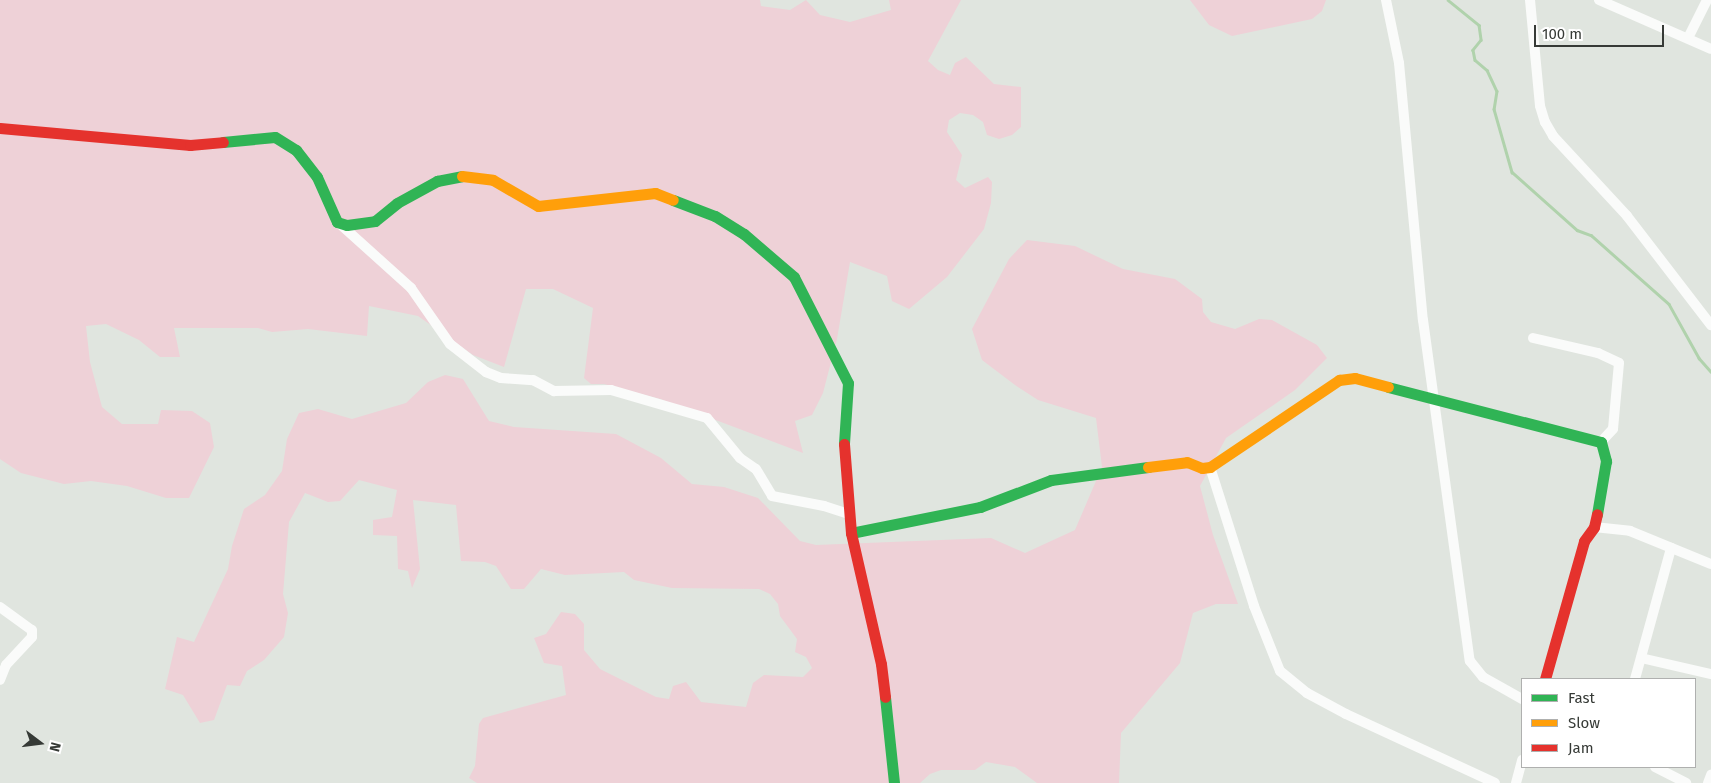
<!DOCTYPE html>
<style>
body{margin:0}
#map{position:relative;width:1711px;height:783px;overflow:hidden;background:#e0e5df;font-family:"Fira Sans",sans-serif}
div>[style]{position:absolute}
.green>*{inset:0;background:#eed1d7}
.stream>*{height:2.5px;margin:-1.25px;padding:0 1.25px;transform-origin:1.25px;border-radius:1.25px;background:#b0d2ac}
.street>*{height:10px;margin:-5px;padding:0 5px;transform-origin:5px;border-radius:5px;background:#fafbfa}
.fast>*{height:11px;margin:-5.5px;padding:0 5.5px;transform-origin:5.5px;border-radius:5.5px;background:#30b455}
.slow>*{height:11px;margin:-5.5px;padding:0 5.5px;transform-origin:5.5px;border-radius:5.5px;background:#ff9f0a}
.jam>*{height:11px;margin:-5.5px;padding:0 5.5px;transform-origin:5.5px;border-radius:5.5px;background:#e5322d}
span{translate:-50% -50%;white-space:nowrap;text-align:center;line-height:1.15;-webkit-text-stroke:4px #fff;paint-order:stroke}
.legend{position:absolute;left:1521px;top:678px;width:175px;height:90px;box-sizing:border-box;background:#fff;border:1px solid #afb0af;margin:0;padding:6px 9px;list-style:none;font-size:15px;color:#363a36}
.legend li{display:flex;align-items:center;gap:10px;height:25px}
.legend b{width:25px;border:1px solid #afb0af}
.north{position:absolute;left:15px;top:718px;width:50px;height:50px;-webkit-text-stroke:4px #fff;paint-order:stroke;rotate:105deg;font-size:14px;font-weight:700;line-height:20px;text-align:center;color:#363a36}
.north::after{content:'';display:block;margin:auto;width:18px;height:22px;background:#363a36;clip-path:polygon(50% 0,100% 100%,50% 72%,0 100%)}
.scale{position:absolute;left:1534px;top:25px;width:130px;height:22px;box-sizing:border-box;border:2px solid #363a36;border-top:0;padding-left:6px;font-size:15px;line-height:18px;white-space:nowrap;color:#363a36;-webkit-text-stroke:4px #fff;paint-order:stroke}
</style>
<div id="map">
<div class="green">
<div style="clip-path:polygon(0 0,760px 0,761px 6px,790px 10px,806px 0,820px 15px,850px 22px,891px 10px,889px 0,961px 0,928px 61px,938px 70px,950px 75px,955px 63px,966px 57px,994px 84px,1021px 87px,1021px 127px,1012px 135px,999px 139px,987px 135px,983px 122px,973px 115px,960px 113px,949px 120px,947px 132px,962px 155px,956px 180px,965px 188px,988px 177px,992px 182px,991px 203px,984px 229px,947px 277px,909px 309px,892px 301px,887px 276px,850px 262px,837px 339px,823px 393px,812px 415px,795px 421px,803px 453px,660px 399px,604px 384px,591px 384px,584px 378px,593px 308px,553px 289px,526px 289px,504px 367px,473px 355px,418px 316px,369px 306px,367px 336px,308px 329px,272px 332px,258px 328px,174px 328px,180px 357px,160px 357px,139px 340px,106px 324px,86px 326px,90px 362px,102px 407px,122px 424px,158px 424px,161px 410px,192px 411px,210px 423px,214px 447px,189px 498px,166px 498px,127px 486px,91px 481px,64px 484px,21px 473px,0 459px)"></div>
<div style="clip-path:polygon(1190px 0,1326px 0,1322px 11px,1312px 19px,1232px 36px,1209px 25px)"></div>
<div style="clip-path:polygon(1027px 240px,1075px 246px,1123px 269px,1175px 279px,1202px 299px,1203px 312px,1211px 322px,1235px 329px,1259px 319px,1272px 320px,1317px 345px,1327px 358px,1295px 390px,1226px 438px,1200px 486px,1213px 535px,1238px 604px,1216px 604px,1193px 613px,1180px 663px,1121px 733px,1119px 783px,1037px 783px,1015px 767px,986px 762px,975px 770px,941px 770px,930px 774px,920px 783px,477px 783px,469px 778px,475px 766px,479px 724px,483px 718px,566px 695px,562px 666px,544px 663px,534px 638px,546px 634px,561px 612px,575px 614px,584px 624px,584px 650px,600px 669px,656px 697px,669px 699px,673px 686px,686px 682px,701px 702px,746px 707px,753px 683px,764px 675px,803px 677px,812px 668px,806px 657px,795px 652px,797px 639px,780px 616px,778px 604px,770px 594px,759px 589px,672px 588px,634px 580px,624px 572px,565px 575px,541px 569px,524px 589px,511px 589px,496px 566px,485px 562px,461px 561px,456px 505px,413px 500px,420px 569px,412px 588px,408px 571px,398px 569px,397px 536px,373px 535px,373px 520px,392px 517px,397px 490px,359px 480px,340px 501px,328px 502px,305px 493px,289px 522px,283px 594px,288px 613px,284px 637px,264px 660px,247px 671px,240px 686px,227px 685px,214px 720px,200px 723px,183px 695px,165px 689px,177px 637px,194px 642px,228px 569px,232px 546px,244px 509px,265px 495px,282px 471px,287px 439px,299px 413px,318px 409px,352px 419px,406px 403px,428px 382px,445px 375px,463px 379px,489px 421px,514px 427px,616px 434px,661px 458px,692px 484px,724px 487px,758px 498px,800px 541px,816px 545px,991px 538px,1025px 553px,1075px 530px,1102px 467px,1096px 418px,1038px 400px,1015px 385px,982px 360px,972px 329px,1009px 259px)"></div>
</div>
<div class="stream">
<div style="left:1448px;top:0;width:40px;rotate:39deg"></div>
<div style="left:1479px;top:25px;width:15px;rotate:82deg"></div>
<div style="left:1481px;top:40px;width:13px;rotate:129deg"></div>
<div style="left:1473px;top:50px;width:10px;rotate:79deg"></div>
<div style="left:1475px;top:60px;width:16px;rotate:40deg"></div>
<div style="left:1487px;top:70px;width:23px;rotate:65deg"></div>
<div style="left:1497px;top:91px;width:18px;rotate:99deg"></div>
<div style="left:1494px;top:109px;width:66px;rotate:74.1deg"></div>
<div style="left:1512px;top:172px;width:87px;rotate:41.7deg"></div>
<div style="left:1577px;top:230px;width:15px;rotate:20deg"></div>
<div style="left:1591px;top:235px;width:104px;rotate:41.5deg"></div>
<div style="left:1669px;top:304px;width:62px;rotate:60.9deg"></div>
<div style="left:1699px;top:358px;width:18px;rotate:49deg"></div>
</div>
<div class="street">
<div style="left:1386px;top:0;width:64px;rotate:78.3deg"></div>
<div style="left:1399px;top:63px;width:258px;rotate:84.7deg"></div>
<div style="left:1423px;top:320px;width:344px;rotate:82.2deg"></div>
<div style="left:1470px;top:661px;width:21px;rotate:51deg"></div>
<div style="left:1483px;top:677px;width:45px;rotate:29.4deg"></div>
<div style="left:1530px;top:0;width:106px;rotate:84.6deg"></div>
<div style="left:1540px;top:106px;width:17px;rotate:73deg"></div>
<div style="left:1545px;top:122px;width:16px;rotate:60deg"></div>
<div style="left:1553px;top:136px;width:109px;rotate:47.2deg"></div>
<div style="left:1627px;top:216px;width:138px;rotate:52.4deg"></div>
<div style="left:1599px;top:0;width:122px;rotate:23.6deg"></div>
<div style="left:1688px;top:38px;width:42px;rotate:-63.4deg"></div>
<div style="left:340px;top:224px;width:96px;rotate:42deg"></div>
<div style="left:411px;top:288px;width:68px;rotate:55.1deg"></div>
<div style="left:450px;top:344px;width:46px;rotate:37.9deg"></div>
<div style="left:486px;top:372px;width:16px;rotate:22deg"></div>
<div style="left:501px;top:378px;width:32px;rotate:4deg"></div>
<div style="left:533px;top:380px;width:24px;rotate:28deg"></div>
<div style="left:554px;top:391px;width:57px;rotate:-1deg"></div>
<div style="left:611px;top:390px;width:100px;rotate:16.3deg"></div>
<div style="left:707px;top:418px;width:52px;rotate:50.5deg"></div>
<div style="left:740px;top:458px;width:19px;rotate:35deg"></div>
<div style="left:756px;top:469px;width:31px;rotate:59deg"></div>
<div style="left:772px;top:496px;width:53px;rotate:10.9deg"></div>
<div style="left:824px;top:506px;width:26px;rotate:18deg"></div>
<div style="left:1533px;top:338px;width:67px;rotate:13deg"></div>
<div style="left:1598px;top:353px;width:23px;rotate:25deg"></div>
<div style="left:1619px;top:363px;width:66px;rotate:95.2deg"></div>
<div style="left:1613px;top:429px;width:18px;rotate:133deg"></div>
<div style="left:1210px;top:467px;width:146px;rotate:72.4deg"></div>
<div style="left:1254px;top:606px;width:70px;rotate:68.2deg"></div>
<div style="left:1280px;top:671px;width:35px;rotate:39deg"></div>
<div style="left:1307px;top:693px;width:44px;rotate:28.3deg"></div>
<div style="left:1346px;top:714px;width:164px;rotate:24.8deg"></div>
<div style="left:1594px;top:527px;width:36px;rotate:6deg"></div>
<div style="left:1630px;top:531px;width:87px;rotate:22.2deg"></div>
<div style="left:0;top:607px;width:39px;rotate:36deg"></div>
<div style="left:32px;top:630px;width:7px;rotate:90deg"></div>
<div style="left:32px;top:637px;width:38px;rotate:133deg"></div>
<div style="left:6px;top:665px;width:16px;rotate:112deg"></div>
<div style="left:1641px;top:658px;width:72px;rotate:12.9deg"></div>
<div style="left:1635px;top:679px;width:136px;rotate:-74.6deg"></div>
<div style="left:1655px;top:767px;width:35px;rotate:27deg"></div>
<div style="left:1516px;top:783px;width:24px;rotate:-75deg"></div>
<div style="left:1708px;top:783px;width:9px;rotate:-69deg"></div>
</div>
<div class="fast">
<div style="left:223px;top:142px;width:52px;rotate:-5.5deg"></div>
<div style="left:275px;top:137px;width:25px;rotate:32deg"></div>
<div style="left:296px;top:150px;width:34px;rotate:52deg"></div>
<div style="left:317px;top:177px;width:49px;rotate:66deg"></div>
<div style="left:337px;top:222px;width:10px;rotate:17deg"></div>
<div style="left:347px;top:225px;width:28px;rotate:-8deg"></div>
<div style="left:375px;top:221px;width:28px;rotate:-39deg"></div>
<div style="left:397px;top:203px;width:46px;rotate:-28.8deg"></div>
<div style="left:437px;top:181px;width:25px;rotate:-11deg"></div>
<div style="left:673px;top:200px;width:45px;rotate:20.9deg"></div>
<div style="left:715px;top:216px;width:34px;rotate:32deg"></div>
<div style="left:744px;top:234px;width:66px;rotate:40.7deg"></div>
<div style="left:794px;top:277px;width:119px;rotate:63deg"></div>
<div style="left:848px;top:383px;width:61px;rotate:93.8deg"></div>
<div style="left:1388px;top:387px;width:220px;rotate:14.5deg"></div>
<div style="left:1601px;top:442px;width:20px;rotate:75deg"></div>
<div style="left:1606px;top:461px;width:54px;rotate:99.6deg"></div>
<div style="left:851px;top:533px;width:132px;rotate:-11.4deg"></div>
<div style="left:980px;top:507px;width:76px;rotate:-20.8deg"></div>
<div style="left:1051px;top:480px;width:98px;rotate:-7.6deg"></div>
<div style="left:885px;top:697px;width:86px;rotate:84deg"></div>
</div>
<div class="slow">
<div style="left:462px;top:176px;width:31px;rotate:7deg"></div>
<div style="left:493px;top:180px;width:52px;rotate:30deg"></div>
<div style="left:538px;top:206px;width:118px;rotate:-6.3deg"></div>
<div style="left:655px;top:193px;width:19px;rotate:21deg"></div>
<div style="left:1148px;top:467px;width:39px;rotate:-7deg"></div>
<div style="left:1187px;top:462px;width:16px;rotate:22deg"></div>
<div style="left:1202px;top:468px;width:8px;rotate:-7deg"></div>
<div style="left:1210px;top:467px;width:156px;rotate:-34deg"></div>
<div style="left:1339px;top:380px;width:16px;rotate:-7deg"></div>
<div style="left:1355px;top:378px;width:34px;rotate:15deg"></div>
</div>
<div class="jam">
<div style="left:0;top:128px;width:191px;rotate:5.1deg"></div>
<div style="left:190px;top:145px;width:33px;rotate:-5deg"></div>
<div style="left:844px;top:444px;width:89px;rotate:85.5deg"></div>
<div style="left:851px;top:533px;width:134px;rotate:77.1deg"></div>
<div style="left:881px;top:664px;width:33px;rotate:83deg"></div>
<div style="left:1545px;top:679px;width:143px;rotate:-74.2deg"></div>
<div style="left:1584px;top:541px;width:17px;rotate:-54deg"></div>
<div style="left:1594px;top:527px;width:13px;rotate:-77deg"></div>
</div>
<ul class="legend">
<li><b style="height:6px;background:#30b455"></b>Fast</li>
<li><b style="height:6px;background:#ff9f0a"></b>Slow</li>
<li><b style="height:6px;background:#e5322d"></b>Jam</li>
</ul>
<div class="north">N</div>
<div class="scale">100 m</div>
</div>
